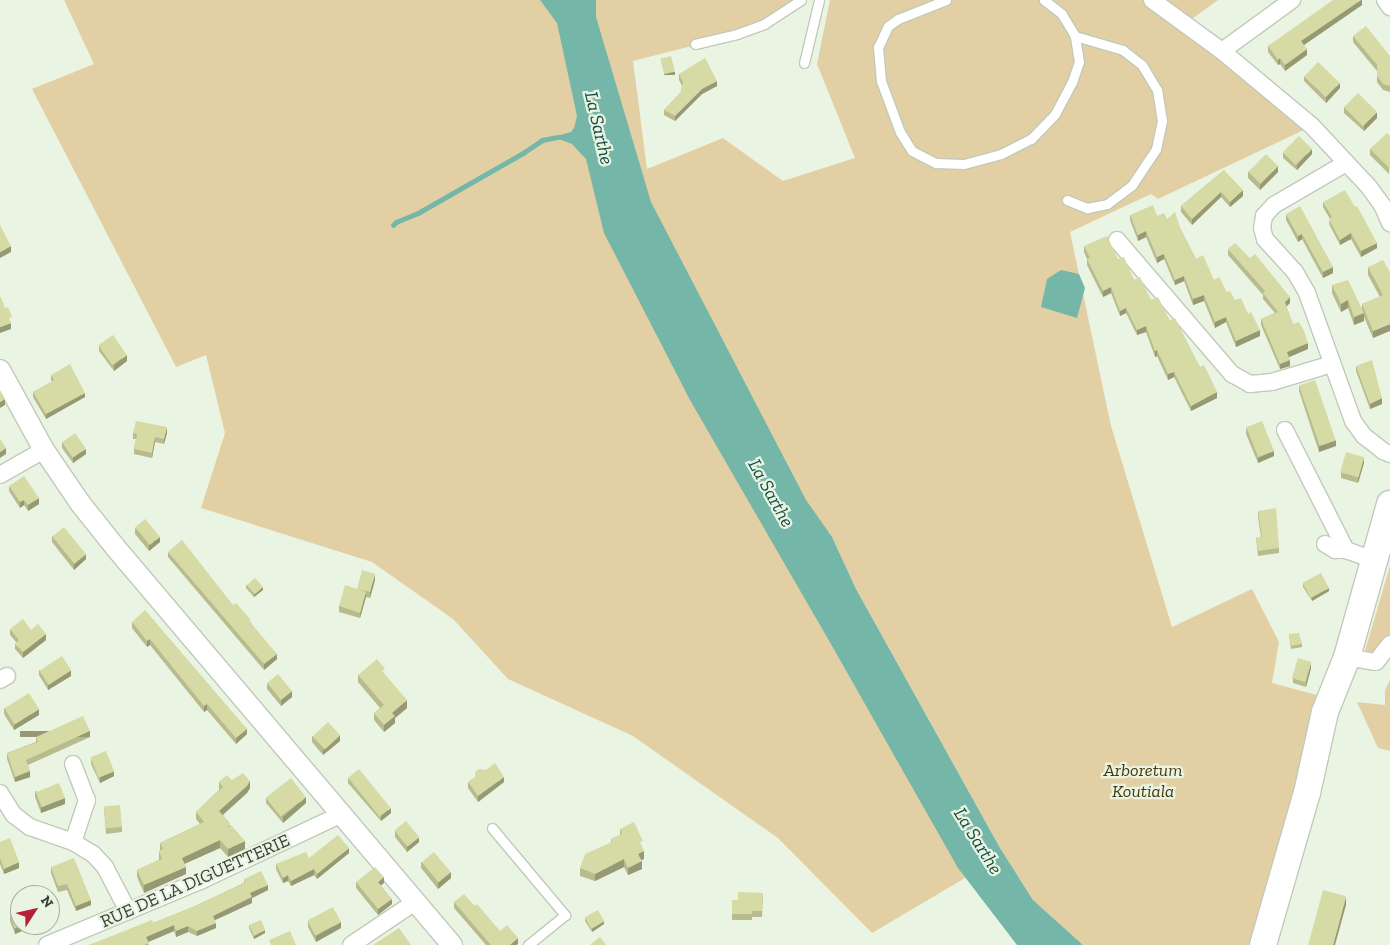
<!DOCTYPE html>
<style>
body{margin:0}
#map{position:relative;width:1390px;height:945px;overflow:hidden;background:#e9f4e3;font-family:"Zilla Slab",serif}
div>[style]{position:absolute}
.green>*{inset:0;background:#e2d0a4}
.water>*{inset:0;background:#74b6a7}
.stream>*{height:4.5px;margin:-2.25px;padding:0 2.25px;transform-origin:2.25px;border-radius:2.25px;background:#74b6a7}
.roads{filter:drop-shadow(1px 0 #c0caba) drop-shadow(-1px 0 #c0caba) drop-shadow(0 1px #c0caba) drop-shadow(0 -1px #c0caba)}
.service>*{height:9px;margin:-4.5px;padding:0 4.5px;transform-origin:4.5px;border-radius:4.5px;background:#fff}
.minor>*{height:16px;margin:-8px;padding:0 8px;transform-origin:8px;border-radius:8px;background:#fff}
.tertiary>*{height:20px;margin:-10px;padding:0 10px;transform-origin:10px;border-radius:10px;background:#fff}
.primary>*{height:26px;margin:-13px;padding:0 13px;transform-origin:13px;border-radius:13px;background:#fff}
.wall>*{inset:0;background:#b8bb8d}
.shaded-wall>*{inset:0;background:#969973;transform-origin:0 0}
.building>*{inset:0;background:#d6daa4;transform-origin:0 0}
span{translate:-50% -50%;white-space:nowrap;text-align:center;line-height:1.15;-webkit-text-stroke:4.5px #e9f4e3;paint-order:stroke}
.park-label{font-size:18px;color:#47380e;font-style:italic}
.street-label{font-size:18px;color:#3a3e38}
.water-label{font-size:19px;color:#164e44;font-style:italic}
.north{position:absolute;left:10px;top:885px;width:50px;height:50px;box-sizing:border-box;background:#e9f4e3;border:1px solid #a3ab9f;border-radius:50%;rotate:55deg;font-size:14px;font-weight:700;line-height:20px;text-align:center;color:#3a3e38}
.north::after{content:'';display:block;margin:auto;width:18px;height:22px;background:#b42233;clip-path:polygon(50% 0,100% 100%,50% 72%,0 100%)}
</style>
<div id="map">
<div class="green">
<div style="clip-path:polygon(64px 0,792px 0,764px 24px,735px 35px,633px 61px,647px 169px,723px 138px,783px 181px,855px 158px,817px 64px,830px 0,1152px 0,1312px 126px,1158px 199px,1151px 194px,1070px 232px,1111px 426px,1172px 627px,1252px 589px,1279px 642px,1272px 683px,1328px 698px,1262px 945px,1083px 945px,1033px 900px,1000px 848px,856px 589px,832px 537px,780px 555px,965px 878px,872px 933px,778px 838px,633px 736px,508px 679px,453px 619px,372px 562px,201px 508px,225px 433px,206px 355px,176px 367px,32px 89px,94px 64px)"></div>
<div style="clip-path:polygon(1165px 0,1218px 0,1192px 19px)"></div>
<div style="clip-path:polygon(1390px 566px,1390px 635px,1377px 653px,1364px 654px)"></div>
<div style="clip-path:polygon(1390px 680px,1390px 751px,1378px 748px,1357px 702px,1385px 705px,1385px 690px)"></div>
</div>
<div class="water">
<div style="clip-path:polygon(540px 0,596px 0,596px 17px,651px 202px,806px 500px,832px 537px,856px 589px,1000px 848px,1033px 900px,1083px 945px,1017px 945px,958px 868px,832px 646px,690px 400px,604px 233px,586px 159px,572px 144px,553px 137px,571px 132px,574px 128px,577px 116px,557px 23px)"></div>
<div style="clip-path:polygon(1061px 270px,1079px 274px,1085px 288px,1077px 318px,1041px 307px,1047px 279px)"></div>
</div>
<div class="stream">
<div style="left:393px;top:225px;width:4px;rotate:-45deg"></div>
<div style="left:396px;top:222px;width:24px;rotate:-22deg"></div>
<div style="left:418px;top:213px;width:121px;rotate:-29.7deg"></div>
<div style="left:523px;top:153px;width:23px;rotate:-34deg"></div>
<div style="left:542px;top:140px;width:16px;rotate:-11deg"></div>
</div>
<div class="roads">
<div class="service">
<div style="left:946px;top:0;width:52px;rotate:158.4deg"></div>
<div style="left:898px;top:19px;width:12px;rotate:145deg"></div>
<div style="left:888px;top:26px;width:23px;rotate:115deg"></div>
<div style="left:878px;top:47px;width:34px;rotate:85deg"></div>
<div style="left:881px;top:81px;width:54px;rotate:69.6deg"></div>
<div style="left:900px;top:132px;width:22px;rotate:58deg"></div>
<div style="left:912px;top:151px;width:27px;rotate:27deg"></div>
<div style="left:936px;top:163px;width:28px;rotate:2deg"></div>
<div style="left:964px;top:164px;width:38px;rotate:-15deg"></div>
<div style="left:1001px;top:154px;width:34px;rotate:-27deg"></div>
<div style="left:1031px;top:139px;width:35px;rotate:-46deg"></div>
<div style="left:1055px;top:114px;width:36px;rotate:-62deg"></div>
<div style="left:1072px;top:82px;width:21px;rotate:-71deg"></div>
<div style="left:1079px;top:62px;width:26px;rotate:-99deg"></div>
<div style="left:1075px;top:36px;width:26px;rotate:-121deg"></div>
<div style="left:1062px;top:14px;width:23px;rotate:-142deg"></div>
<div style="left:695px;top:44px;width:43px;rotate:-13.4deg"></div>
<div style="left:737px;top:34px;width:29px;rotate:-20deg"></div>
<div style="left:764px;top:24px;width:44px;rotate:-33deg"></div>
<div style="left:804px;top:63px;width:65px;rotate:-76.6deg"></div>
<div style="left:1067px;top:200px;width:22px;rotate:22deg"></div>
<div style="left:1087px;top:208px;width:20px;rotate:-11deg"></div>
<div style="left:1107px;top:204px;width:31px;rotate:-37deg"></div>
<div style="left:1132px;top:185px;width:43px;rotate:-56.3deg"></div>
<div style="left:1156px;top:149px;width:29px;rotate:-78deg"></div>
<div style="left:1162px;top:121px;width:31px;rotate:-99deg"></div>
<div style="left:1157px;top:90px;width:29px;rotate:-121deg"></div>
<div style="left:1142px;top:65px;width:24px;rotate:-142deg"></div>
<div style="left:1123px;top:50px;width:50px;rotate:-163.7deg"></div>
<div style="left:492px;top:828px;width:114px;rotate:50deg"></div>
<div style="left:565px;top:915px;width:48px;rotate:141deg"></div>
</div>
<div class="minor">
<div style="left:1152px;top:0;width:87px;rotate:36.1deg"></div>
<div style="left:1222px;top:51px;width:117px;rotate:39.8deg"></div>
<div style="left:1312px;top:126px;width:83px;rotate:46.9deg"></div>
<div style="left:1369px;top:187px;width:22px;rotate:54deg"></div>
<div style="left:1385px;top:0;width:9px;rotate:54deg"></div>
<div style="left:1222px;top:51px;width:87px;rotate:-36.1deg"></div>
<div style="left:1346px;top:163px;width:83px;rotate:149.7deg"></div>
<div style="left:1274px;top:205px;width:15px;rotate:132deg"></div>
<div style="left:1264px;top:216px;width:12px;rotate:99deg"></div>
<div style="left:1262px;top:228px;width:11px;rotate:75deg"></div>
<div style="left:1265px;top:239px;width:45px;rotate:47.7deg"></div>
<div style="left:1295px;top:272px;width:24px;rotate:60deg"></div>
<div style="left:1307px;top:293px;width:136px;rotate:70.2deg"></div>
<div style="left:1353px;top:421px;width:19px;rotate:54deg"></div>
<div style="left:1364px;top:436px;width:24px;rotate:38deg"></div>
<div style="left:1383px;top:451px;width:8px;rotate:23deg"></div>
<div style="left:1390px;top:215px;width:13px;rotate:-129deg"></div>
<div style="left:1382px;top:205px;width:20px;rotate:66deg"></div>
<div style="left:1117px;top:240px;width:177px;rotate:49.4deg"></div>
<div style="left:1232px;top:374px;width:21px;rotate:29deg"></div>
<div style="left:1250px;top:384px;width:22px;rotate:-5deg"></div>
<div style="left:1272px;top:382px;width:63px;rotate:-16.7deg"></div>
<div style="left:1285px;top:430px;width:135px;rotate:63.1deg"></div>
<div style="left:1346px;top:550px;width:30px;rotate:20deg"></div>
<div style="left:0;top:475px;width:51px;rotate:-29.6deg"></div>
<div style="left:1325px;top:544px;width:12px;rotate:31deg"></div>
<div style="left:1335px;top:550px;width:11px"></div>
<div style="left:1347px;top:657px;width:29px;rotate:10deg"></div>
<div style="left:1376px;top:662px;width:23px;rotate:-52deg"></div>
<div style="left:0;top:680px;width:8px;rotate:-30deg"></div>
<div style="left:73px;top:764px;width:39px;rotate:69deg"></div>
<div style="left:87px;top:800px;width:44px;rotate:108.4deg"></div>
<div style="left:0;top:793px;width:26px;rotate:58deg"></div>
<div style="left:14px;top:815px;width:20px;rotate:37deg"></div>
<div style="left:30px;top:827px;width:46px;rotate:19.2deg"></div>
<div style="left:73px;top:842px;width:23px;rotate:31deg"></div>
<div style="left:93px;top:854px;width:18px;rotate:47deg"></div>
<div style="left:105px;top:867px;width:50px;rotate:62.4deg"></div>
<div style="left:47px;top:945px;width:166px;rotate:-22.7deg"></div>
<div style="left:200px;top:881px;width:157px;rotate:-25.3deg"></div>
<div style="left:351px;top:945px;width:77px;rotate:-33.9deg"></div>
</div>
<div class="tertiary">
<div style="left:0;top:370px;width:91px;rotate:61.2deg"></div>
<div style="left:44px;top:450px;width:64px;rotate:55.8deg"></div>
<div style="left:80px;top:503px;width:56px;rotate:51.5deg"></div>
<div style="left:115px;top:547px;width:522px;rotate:49.74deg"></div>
</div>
<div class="primary">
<div style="left:1263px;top:945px;width:158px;rotate:-73.9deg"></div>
<div style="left:1307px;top:793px;width:83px;rotate:-77.5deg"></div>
<div style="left:1325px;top:712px;width:59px;rotate:-68.2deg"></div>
<div style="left:1347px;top:657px;width:159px;rotate:-74.3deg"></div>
</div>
</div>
<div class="wall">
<div style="clip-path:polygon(1362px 0,1362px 5px,1304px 45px,1307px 55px,1285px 71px,1280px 64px,1278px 65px,1268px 52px,1268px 46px)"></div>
<div style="clip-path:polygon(1353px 36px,1390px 56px,1390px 92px,1383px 90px,1377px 82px,1377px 71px,1353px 42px)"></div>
<div style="clip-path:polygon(679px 74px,717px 86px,702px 94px,675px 121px,664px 115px,664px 110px,681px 92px,682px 86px,679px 80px)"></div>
<div style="clip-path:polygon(1304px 76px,1340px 88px,1326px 103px,1304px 81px)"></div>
<div style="clip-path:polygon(1344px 107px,1377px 118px,1364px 131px,1344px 113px)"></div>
<div style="clip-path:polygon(1390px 136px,1389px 174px,1370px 155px,1370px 149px)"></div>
<div style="clip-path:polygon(1283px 152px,1312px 154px,1297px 170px,1283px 158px)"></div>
<div style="clip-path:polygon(1224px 170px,1243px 196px,1230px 207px,1221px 197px,1192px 225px,1181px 212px,1181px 206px)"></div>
<div style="clip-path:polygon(1248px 172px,1278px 172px,1260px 190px,1248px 178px)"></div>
<div style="clip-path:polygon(1323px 202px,1377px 248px,1361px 257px,1351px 239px,1340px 245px,1329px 224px,1330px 219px,1323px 207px)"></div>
<div style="clip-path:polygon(1286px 214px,1333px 273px,1323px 278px,1302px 239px,1298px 242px,1286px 220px)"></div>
<div style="clip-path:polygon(1130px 215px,1157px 216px,1167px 219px,1181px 230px,1196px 259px,1214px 280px,1248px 314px,1260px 336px,1236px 347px,1226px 322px,1215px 328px,1204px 301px,1193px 305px,1184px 281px,1175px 285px,1164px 259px,1157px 263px,1146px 237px,1138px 241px,1130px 220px)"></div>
<div style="clip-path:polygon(1084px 246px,1118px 259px,1134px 280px,1170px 321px,1200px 367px,1217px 398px,1191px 411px,1174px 377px,1168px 380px,1157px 356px,1155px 357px,1146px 332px,1137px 335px,1126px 313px,1120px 316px,1111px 293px,1103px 297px,1087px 265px,1087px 259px,1084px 252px)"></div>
<div style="clip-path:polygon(1228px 249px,1290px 303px,1286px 306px,1293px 324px,1308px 349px,1289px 357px,1290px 366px,1280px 369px,1261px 325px,1261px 319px,1275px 313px,1263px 299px,1263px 295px,1228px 255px)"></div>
<div style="clip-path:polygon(1368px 267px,1390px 272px,1373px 338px,1364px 317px,1364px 321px,1354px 325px,1348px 308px,1341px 312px,1332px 293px,1332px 285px,1362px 308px,1362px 304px,1380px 297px,1368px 275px)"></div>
<div style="clip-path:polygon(99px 346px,127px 361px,114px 371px,99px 351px)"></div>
<div style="clip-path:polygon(1356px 366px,1382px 404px,1370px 409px,1356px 371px)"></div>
<div style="clip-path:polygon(51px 375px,85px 397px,46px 419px,33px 397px,33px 392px,52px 382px,51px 380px)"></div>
<div style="clip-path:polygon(1299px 386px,1336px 446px,1319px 452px,1299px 391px)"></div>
<div style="clip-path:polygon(1246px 428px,1274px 456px,1258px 463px,1246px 434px)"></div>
<div style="clip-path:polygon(133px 433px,167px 433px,164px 444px,155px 442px,152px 458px,134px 454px,134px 449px,136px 439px,133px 439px)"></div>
<div style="clip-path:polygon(62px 442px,86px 454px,73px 463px,62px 448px)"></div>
<div style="clip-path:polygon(1364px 463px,1358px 483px,1341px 478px,1341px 472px)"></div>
<div style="clip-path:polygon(9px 486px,39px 504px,28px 511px,24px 505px,20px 508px,9px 491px)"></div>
<div style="clip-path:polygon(1258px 511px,1279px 548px,1279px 553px,1258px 556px,1256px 538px,1261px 537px,1258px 517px)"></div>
<div style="clip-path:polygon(135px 528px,160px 542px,149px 551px,135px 534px)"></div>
<div style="clip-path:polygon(52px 536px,86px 559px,74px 570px,52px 542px)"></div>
<div style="clip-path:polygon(168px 552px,233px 605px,251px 623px,277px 659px,264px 670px,168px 557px)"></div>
<div style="clip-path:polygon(375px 580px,370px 598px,366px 597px,360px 618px,339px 612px,339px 606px,357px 589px)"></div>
<div style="clip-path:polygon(1303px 584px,1329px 591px,1312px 601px,1303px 587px)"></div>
<div style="clip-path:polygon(246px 585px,263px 590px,254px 597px,246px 588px)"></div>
<div style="clip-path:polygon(132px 622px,247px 729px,247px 734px,236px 744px,207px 710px,204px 712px,150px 645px,147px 647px,132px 628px)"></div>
<div style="clip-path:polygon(10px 629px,31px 630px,46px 640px,23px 658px,15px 649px,15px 644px,17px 643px,10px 635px)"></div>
<div style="clip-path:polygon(1289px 634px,1302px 644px,1302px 647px,1291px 649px)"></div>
<div style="clip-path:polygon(1311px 668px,1306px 687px,1293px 683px,1293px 678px)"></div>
<div style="clip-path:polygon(39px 670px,71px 676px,48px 690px,39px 675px)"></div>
<div style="clip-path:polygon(358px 675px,385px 675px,407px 708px,395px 718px,395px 723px,384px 732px,374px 720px,374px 713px,380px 708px,358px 682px)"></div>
<div style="clip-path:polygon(267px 683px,292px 697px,281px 706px,267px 689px)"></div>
<div style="clip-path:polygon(4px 708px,39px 715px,14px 730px,4px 714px)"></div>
<div style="clip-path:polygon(312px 736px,340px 741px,323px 755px,312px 742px)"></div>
<div style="clip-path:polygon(36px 737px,90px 737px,28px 765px,30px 777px,15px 782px,7px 759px,7px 753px,36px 742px)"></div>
<div style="clip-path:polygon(91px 758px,114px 776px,100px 783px,91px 764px)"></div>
<div style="clip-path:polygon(348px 778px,391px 813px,381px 821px,348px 783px)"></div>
<div style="clip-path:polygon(232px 780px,250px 788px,247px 793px,223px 815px,245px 849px,228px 857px,220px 848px,184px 864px,186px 874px,144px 893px,137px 877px,137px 870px,159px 860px,159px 851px,160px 851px,160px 843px,200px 824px,196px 819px,196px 812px,219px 790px,219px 782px)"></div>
<div style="clip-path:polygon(468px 782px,504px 782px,478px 802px,468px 788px)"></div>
<div style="clip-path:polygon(35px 791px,65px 804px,41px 813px,35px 797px)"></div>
<div style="clip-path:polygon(266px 798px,306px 803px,283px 823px,266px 803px)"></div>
<div style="clip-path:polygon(104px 807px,122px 827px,122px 832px,106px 834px)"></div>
<div style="clip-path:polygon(620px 829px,643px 849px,644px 859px,641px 860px,642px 869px,628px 875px,624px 867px,595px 881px,580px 876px,580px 868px,611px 842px,611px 839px,620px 835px)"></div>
<div style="clip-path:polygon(395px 831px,419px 842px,407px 852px,395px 837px)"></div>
<div style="clip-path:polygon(0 842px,19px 868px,4px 874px,0 864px)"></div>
<div style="clip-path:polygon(349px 853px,317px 879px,314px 875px,291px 886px,288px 881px,283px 883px,276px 869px,276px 864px,309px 858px)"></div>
<div style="clip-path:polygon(421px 862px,451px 878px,438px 889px,421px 868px)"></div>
<div style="clip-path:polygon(51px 867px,91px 905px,76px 911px,67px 890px,58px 892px,51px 873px)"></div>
<div style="clip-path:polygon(244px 879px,268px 890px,252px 898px,252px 903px,215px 920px,216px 928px,197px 936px,188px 932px,176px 937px,174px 931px,148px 942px,149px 945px,89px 945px,153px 923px,193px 907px,244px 883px)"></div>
<div style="clip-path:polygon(356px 882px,384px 883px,381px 885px,392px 904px,378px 915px,356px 888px)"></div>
<div style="clip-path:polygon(763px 893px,762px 917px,752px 917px,752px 920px,732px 920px,732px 900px,738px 900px)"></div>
<div style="clip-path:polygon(454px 902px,475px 906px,500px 931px,518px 944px,516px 945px,486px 945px,454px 908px)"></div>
<div style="clip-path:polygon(10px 915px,20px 925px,36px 925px,15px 934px,10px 921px)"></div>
<div style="clip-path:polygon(585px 918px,604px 924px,592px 932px,585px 921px)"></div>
<div style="clip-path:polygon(308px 921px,341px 928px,316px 942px,308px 927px)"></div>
<div style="clip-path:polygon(249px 925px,265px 933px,254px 939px,249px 928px)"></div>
</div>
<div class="shaded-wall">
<div style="clip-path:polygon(1361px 0,1362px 0,1362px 5px,1301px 47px,1301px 41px)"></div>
<div style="clip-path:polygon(1307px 49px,1307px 55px,1285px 71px,1285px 65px)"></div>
<div style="clip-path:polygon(1280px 58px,1280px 64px,1278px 65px,1278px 60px)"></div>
<div style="left:675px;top:72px;width:3px;height:11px;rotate:90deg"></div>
<div style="clip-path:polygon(717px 81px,717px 86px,702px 94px,675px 121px,675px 116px,702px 89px)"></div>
<div style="clip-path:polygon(1340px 83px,1340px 88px,1326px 103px,1326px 97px)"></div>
<div style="clip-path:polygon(1377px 112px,1377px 118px,1364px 131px,1364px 125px)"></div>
<div style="clip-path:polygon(1312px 149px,1312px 154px,1297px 170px,1297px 165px)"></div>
<div style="clip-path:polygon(1278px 166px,1278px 172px,1260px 190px,1260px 185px)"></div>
<div style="clip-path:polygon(1243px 190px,1243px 196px,1230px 207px,1230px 202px)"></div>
<div style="clip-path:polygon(1221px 192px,1221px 197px,1192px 225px,1192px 219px)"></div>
<div style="clip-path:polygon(1146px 231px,1146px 237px,1138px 241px,1138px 235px)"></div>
<div style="clip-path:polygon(1351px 233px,1351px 239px,1340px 245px,1340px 240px)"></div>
<div style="clip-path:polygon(1302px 234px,1302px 239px,1298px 242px,1298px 236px)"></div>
<div style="clip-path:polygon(1377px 243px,1377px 248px,1361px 257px,1361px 251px)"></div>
<div style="clip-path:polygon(11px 246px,11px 252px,0 258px,0 252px)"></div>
<div style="clip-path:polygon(1164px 254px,1164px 259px,1157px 263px,1157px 257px)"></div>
<div style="clip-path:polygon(1333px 267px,1333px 273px,1323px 278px,1323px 272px)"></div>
<div style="clip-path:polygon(1184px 276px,1184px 281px,1175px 285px,1175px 280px)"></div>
<div style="clip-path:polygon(1111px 287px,1111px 293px,1103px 297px,1103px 291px)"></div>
<div style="clip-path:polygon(1204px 295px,1204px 301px,1193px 305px,1193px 299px)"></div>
<div style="clip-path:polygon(1290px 297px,1290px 303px,1285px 308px,1285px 302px)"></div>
<div style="clip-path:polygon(1348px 300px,1348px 308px,1341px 312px,1341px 304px)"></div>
<div style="clip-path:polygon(1126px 308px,1126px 313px,1120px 316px,1120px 311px)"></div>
<div style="clip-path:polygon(1364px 313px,1364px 321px,1354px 325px,1354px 317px)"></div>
<div style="clip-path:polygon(1226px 317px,1226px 322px,1215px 328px,1215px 322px)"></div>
<div style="clip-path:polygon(11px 323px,11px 329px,0 333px,0 327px)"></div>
<div style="clip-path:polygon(1390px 324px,1390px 331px,1373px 338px,1373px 331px)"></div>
<div style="clip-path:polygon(1146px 326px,1146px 332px,1137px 335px,1137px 330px)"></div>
<div style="clip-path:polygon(1260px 330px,1260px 336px,1236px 347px,1236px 341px)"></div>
<div style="clip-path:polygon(1308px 343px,1308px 349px,1287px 358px,1287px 352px)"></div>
<div style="clip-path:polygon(1157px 350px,1157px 356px,1155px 357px,1155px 351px)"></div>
<div style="clip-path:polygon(127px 355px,127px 361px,114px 371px,114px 365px)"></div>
<div style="clip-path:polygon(1290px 360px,1290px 366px,1280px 369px,1280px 364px)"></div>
<div style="clip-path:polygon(1174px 372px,1174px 377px,1168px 380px,1168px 374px)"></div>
<div style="clip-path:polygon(1217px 392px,1217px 398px,1191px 411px,1191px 406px)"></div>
<div style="clip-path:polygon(85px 393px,85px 397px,46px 419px,46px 414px)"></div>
<div style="clip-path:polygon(1382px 398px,1382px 404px,1370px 409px,1370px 404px)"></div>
<div style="clip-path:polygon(5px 399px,5px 405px,0 408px,0 402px)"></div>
<div style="clip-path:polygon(167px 427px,167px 433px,164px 444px,164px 439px)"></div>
<div style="clip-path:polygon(155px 437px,155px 442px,152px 458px,152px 453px)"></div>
<div style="clip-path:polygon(1336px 440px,1336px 446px,1319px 452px,1319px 446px)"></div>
<div style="clip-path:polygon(6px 448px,6px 454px,0 458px,0 452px)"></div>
<div style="clip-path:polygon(86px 449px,86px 454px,73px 463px,73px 457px)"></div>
<div style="clip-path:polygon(1274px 451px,1274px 456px,1258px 463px,1258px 458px)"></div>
<div style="clip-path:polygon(1364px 457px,1364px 463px,1358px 483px,1358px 477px)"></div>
<div style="clip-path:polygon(39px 498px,39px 504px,28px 511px,28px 505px)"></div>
<div style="clip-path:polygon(24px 500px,24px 505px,20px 508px,20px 502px)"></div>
<div style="clip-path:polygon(160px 537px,160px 542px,149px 551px,149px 545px)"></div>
<div style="clip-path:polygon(86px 554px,86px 559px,74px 570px,74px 564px)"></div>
<div style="clip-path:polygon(375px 574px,375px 580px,370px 598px,370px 592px)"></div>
<div style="clip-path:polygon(263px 587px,263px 590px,254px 597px,254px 594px)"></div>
<div style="clip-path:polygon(1329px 588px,1329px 591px,1312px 601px,1312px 598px)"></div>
<div style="clip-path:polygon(366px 592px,366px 597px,360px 618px,360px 613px)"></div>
<div style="clip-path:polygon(46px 634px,46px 640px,23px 658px,23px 652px)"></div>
<div style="clip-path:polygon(150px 639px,150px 645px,147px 647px,147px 641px)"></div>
<div style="clip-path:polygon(277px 654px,277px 659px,264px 670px,264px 664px)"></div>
<div style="clip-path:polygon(1311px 662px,1311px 668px,1306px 687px,1306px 682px)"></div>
<div style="clip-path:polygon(71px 670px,71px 676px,48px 690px,48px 685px)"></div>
<div style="clip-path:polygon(292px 691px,292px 697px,281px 706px,281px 700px)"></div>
<div style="clip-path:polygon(407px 700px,407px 708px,395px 718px,395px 723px,384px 732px,384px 725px,392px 713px)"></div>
<div style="clip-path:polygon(207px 704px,207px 710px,204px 712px,204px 706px)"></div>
<div style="clip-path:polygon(39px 709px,39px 715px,14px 730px,14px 725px)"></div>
<div style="clip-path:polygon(247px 729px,247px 734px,236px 744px,236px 738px)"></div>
<div style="left:90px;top:731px;width:6px;height:70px;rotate:90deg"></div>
<div style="clip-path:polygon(340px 735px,340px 741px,323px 755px,323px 750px)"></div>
<div style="clip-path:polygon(30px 771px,30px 777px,15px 782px,15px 777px)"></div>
<div style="clip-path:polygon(114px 771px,114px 776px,100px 783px,100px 777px)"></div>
<div style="clip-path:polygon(504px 777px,504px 782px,478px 802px,478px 796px)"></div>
<div style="clip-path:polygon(250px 781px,250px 788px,247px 793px,219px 818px,219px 811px)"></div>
<div style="clip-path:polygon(306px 797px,306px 803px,283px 823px,283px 817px)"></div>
<div style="clip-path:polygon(65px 798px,65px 804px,41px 813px,41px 807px)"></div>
<div style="clip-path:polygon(391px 808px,391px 813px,381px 821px,381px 816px)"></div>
<div style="clip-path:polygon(419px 837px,419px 842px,407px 852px,407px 846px)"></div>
<div style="clip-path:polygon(220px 840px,220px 848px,182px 865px,182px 858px)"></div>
<div style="clip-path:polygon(245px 841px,245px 849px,228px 857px,228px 849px)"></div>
<div style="clip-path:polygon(349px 848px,349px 853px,317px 879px,317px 874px)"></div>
<div style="clip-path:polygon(644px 851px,644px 859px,638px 861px,638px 854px)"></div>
<div style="clip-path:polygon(624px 859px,624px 867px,595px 881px,595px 874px)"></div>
<div style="clip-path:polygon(642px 861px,642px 869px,628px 875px,628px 868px)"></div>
<div style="clip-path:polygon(19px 862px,19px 868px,4px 874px,4px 869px)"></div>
<div style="clip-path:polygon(186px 867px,186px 874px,144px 893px,144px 885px)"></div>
<div style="clip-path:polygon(314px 869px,314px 875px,291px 886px,291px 881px)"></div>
<div style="clip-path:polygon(451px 872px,451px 878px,438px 889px,438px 883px)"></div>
<div style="clip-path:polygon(288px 875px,288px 881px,283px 883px,283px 878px)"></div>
<div style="clip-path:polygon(384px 877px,384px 883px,378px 887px,378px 882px)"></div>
<div style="clip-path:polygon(268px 885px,268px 890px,252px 898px,252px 903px,213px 921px,213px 916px,250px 893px)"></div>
<div style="clip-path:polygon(1346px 896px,1346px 905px,1335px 945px,1333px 945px)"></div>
<div style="clip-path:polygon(392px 899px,392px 904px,378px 915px,378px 909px)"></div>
<div style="clip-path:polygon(91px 900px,91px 905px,76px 911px,76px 906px)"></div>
<div style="clip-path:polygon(53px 912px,53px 918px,50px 919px,50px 913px)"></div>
<div style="clip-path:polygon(604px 921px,604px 924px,592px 932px,592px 929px)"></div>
<div style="clip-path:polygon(341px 922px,341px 928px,316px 942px,316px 936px)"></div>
<div style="clip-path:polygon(216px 923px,216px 928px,197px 936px,197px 931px)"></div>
<div style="clip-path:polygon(23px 925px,36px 925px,15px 934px,15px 928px)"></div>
<div style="clip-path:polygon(174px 925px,174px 931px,146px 943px,146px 937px)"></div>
<div style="clip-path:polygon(188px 926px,188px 932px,176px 937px,176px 931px)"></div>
<div style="clip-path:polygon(265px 930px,265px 933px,254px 939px,254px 936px)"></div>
<div style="clip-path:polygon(518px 938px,518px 944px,516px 945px,510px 945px)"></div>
</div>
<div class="building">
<div style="clip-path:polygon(1333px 0,1361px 0,1301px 41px,1307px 49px,1285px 65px,1280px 58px,1278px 60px,1268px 46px)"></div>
<div style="clip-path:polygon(1366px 26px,1390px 56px,1390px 86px,1383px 84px,1377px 76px,1377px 65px,1353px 36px)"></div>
<div style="left:671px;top:56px;width:16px;height:11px;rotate:76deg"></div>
<div style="clip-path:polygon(705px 58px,717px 81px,702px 89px,675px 116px,664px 110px,681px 92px,683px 82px,679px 74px)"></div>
<div style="left:1318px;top:62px;width:30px;height:20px;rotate:44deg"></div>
<div style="left:1358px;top:93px;width:27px;height:20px;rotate:45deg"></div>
<div style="clip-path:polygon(1387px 133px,1390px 136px,1390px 168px,1389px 168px,1370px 149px)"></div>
<div style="left:1299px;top:136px;width:18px;height:23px;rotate:45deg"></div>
<div style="left:1266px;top:154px;width:17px;height:25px;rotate:45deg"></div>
<div style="clip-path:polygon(1224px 170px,1243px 190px,1230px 202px,1221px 192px,1192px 219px,1181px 206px)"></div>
<div style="clip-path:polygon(1345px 190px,1355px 207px,1357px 206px,1377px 243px,1361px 251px,1351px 233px,1340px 240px,1329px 219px,1332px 217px,1323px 202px)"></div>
<div style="clip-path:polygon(1153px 205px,1157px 216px,1164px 213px,1167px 219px,1175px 212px,1181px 230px,1196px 259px,1203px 255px,1214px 280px,1219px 277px,1227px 292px,1230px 291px,1235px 300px,1241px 298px,1248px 314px,1251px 312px,1260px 330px,1236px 341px,1226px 317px,1215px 322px,1204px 295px,1193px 299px,1184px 276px,1175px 280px,1164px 254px,1157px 257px,1146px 231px,1138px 235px,1130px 215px)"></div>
<div style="clip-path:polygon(1300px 206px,1333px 267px,1323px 272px,1302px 234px,1298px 236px,1286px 214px)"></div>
<div style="clip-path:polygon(0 225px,11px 246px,0 252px)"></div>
<div style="clip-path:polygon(1107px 236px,1118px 259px,1124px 257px,1134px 280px,1140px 277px,1151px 300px,1158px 297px,1170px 321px,1175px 318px,1200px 367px,1204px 365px,1217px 392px,1191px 406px,1174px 372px,1168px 374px,1157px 350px,1155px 351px,1146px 326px,1137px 330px,1126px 308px,1120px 311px,1111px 287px,1103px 291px,1087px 259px,1090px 258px,1084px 246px)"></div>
<div style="clip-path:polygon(1235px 243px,1250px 258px,1255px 254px,1290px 297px,1285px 302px,1293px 324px,1299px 322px,1304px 331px,1308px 343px,1287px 352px,1290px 360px,1280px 364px,1261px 319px,1278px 312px,1263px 293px,1265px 291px,1228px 249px)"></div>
<div style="clip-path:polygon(1383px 260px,1390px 272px,1390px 324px,1373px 331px,1362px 304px,1383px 295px,1368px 267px)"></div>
<div style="clip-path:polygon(1348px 280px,1364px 313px,1354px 317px,1348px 300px,1341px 304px,1332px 285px)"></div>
<div style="clip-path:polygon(0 297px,1px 297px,5px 308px,8px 307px,12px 317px,9px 318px,11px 323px,0 327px)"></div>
<div style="left:113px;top:335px;width:24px;height:18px;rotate:55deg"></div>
<div style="clip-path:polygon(1372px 360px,1382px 398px,1370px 404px,1356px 366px)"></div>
<div style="clip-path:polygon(70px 364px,85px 393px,46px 414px,33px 392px,54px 380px,51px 375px)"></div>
<div style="left:1315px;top:380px;width:64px;height:17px;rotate:71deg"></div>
<div style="clip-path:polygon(0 390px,5px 399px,0 402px)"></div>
<div style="clip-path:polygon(136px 421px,167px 427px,164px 439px,155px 437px,152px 453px,134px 449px,137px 434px,133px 433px)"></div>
<div style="left:1262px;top:421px;width:32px;height:17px;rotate:68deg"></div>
<div style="left:75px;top:433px;width:19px;height:16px;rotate:55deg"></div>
<div style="clip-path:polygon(0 439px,6px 448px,0 452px)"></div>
<div style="left:1346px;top:452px;width:19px;height:21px;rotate:16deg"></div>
<div style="clip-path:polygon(24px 476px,39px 498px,28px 505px,24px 500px,20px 502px,9px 486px)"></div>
<div style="clip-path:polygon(1276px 508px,1279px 548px,1258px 551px,1256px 538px,1262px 537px,1258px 511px)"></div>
<div style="left:145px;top:519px;width:23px;height:13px;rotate:50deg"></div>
<div style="left:64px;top:527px;width:35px;height:15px;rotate:51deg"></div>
<div style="clip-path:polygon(182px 540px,233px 605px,236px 603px,251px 620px,249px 621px,277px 654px,264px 664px,168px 552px)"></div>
<div style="clip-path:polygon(362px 570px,375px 574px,370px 592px,358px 589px,366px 592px,360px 613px,339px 606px,345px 585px,357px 589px)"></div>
<div style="left:1321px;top:573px;width:17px;height:21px;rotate:62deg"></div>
<div style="left:255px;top:578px;width:12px;height:11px;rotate:48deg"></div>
<div style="clip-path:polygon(145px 610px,247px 729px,236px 738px,207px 704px,204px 706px,150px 639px,147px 641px,132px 622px)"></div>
<div style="clip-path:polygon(23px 619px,31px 630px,38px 624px,46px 634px,23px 652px,15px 644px,19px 640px,10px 629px)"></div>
<div style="clip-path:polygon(1299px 633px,1302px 644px,1291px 646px,1289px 634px)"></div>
<div style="left:62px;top:656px;width:17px;height:27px;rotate:57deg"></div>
<div style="left:1298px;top:658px;width:14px;height:21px;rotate:17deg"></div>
<div style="clip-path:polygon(377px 659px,385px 669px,382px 671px,407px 700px,392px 713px,395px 716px,384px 725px,374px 713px,384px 705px,358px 675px)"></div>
<div style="left:278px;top:674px;width:22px;height:14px;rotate:51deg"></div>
<div style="left:29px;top:693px;width:19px;height:29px;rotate:58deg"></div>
<div style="clip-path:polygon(83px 716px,90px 731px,26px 760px,30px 771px,15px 777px,7px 753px,38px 742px,36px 737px)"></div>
<div style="left:328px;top:722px;width:18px;height:21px;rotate:47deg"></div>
<div style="left:106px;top:751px;width:22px;height:17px;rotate:68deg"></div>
<div style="clip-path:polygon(495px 763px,504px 777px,478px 796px,468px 782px,475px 777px,475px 772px,479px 769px,486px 770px)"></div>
<div style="left:359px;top:769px;width:50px;height:14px;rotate:51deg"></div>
<div style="clip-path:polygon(243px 773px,250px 781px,247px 786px,219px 811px,230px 823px,227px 828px,231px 825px,245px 841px,228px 849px,220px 840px,182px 858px,186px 867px,144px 885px,137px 870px,162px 859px,159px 851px,163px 849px,160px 843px,204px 822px,196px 812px,223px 787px,219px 782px,227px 775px,232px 780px)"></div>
<div style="left:291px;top:778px;width:24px;height:32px;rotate:52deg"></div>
<div style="left:59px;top:783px;width:16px;height:25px;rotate:68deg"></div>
<div style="left:120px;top:805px;width:22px;height:16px;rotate:85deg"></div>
<div style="left:406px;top:821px;width:21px;height:15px;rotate:51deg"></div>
<div style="clip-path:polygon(634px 822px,643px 841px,640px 842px,644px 851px,638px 854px,642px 861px,628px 868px,624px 859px,595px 874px,580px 868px,585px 854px,612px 842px,611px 839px,622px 834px,620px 829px)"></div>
<div style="clip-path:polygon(338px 835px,349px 848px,317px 874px,314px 869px,291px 881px,288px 875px,283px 878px,276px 864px,306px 852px,309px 858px)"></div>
<div style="clip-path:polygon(10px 838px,19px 862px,4px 869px,0 858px,0 842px)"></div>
<div style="left:434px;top:852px;width:26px;height:16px;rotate:50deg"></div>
<div style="clip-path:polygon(74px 858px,91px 900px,76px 906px,67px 884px,58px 886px,51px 867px)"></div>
<div style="clip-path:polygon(375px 867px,384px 877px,378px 882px,392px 899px,378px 909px,356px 882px)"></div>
<div style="clip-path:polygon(261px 871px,268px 885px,250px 893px,252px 897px,213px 916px,216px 923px,197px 931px,188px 926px,176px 931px,174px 925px,146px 937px,149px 943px,144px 945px,89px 945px,152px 920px,153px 923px,193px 907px,245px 883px,244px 879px)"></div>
<div style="left:1323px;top:890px;width:24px;height:57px;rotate:15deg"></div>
<div style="clip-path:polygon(738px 892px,763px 893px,762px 911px,752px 911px,752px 914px,732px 914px,732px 900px,738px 900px)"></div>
<div style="clip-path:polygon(464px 894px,475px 906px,477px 904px,500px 931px,507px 925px,518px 938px,510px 945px,491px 945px,454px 902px)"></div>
<div style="clip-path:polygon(50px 904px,53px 912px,50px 913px)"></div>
<div style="left:333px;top:907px;width:17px;height:29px;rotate:62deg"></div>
<div style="left:598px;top:910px;width:13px;height:15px;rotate:61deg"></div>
<div style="clip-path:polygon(20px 911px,20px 925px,23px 925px,15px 928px,10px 915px)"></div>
<div style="clip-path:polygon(261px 920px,265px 930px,254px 936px,249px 925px)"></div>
<div style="clip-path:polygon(399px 928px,411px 945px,373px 945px)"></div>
<div style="clip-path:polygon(290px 931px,296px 945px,271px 945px,269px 940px)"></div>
<div style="clip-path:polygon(600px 937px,606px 945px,590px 945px)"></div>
</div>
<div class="park-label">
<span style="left:1143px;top:781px">Arboretum<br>Koutiala</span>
</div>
<div class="street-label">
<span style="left:195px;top:881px;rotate:-24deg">RUE DE LA DIGUETTERIE</span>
</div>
<div class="water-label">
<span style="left:599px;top:128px;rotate:77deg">La Sarthe</span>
<span style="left:771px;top:493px;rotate:61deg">La Sarthe</span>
<span style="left:978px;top:841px;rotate:58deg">La Sarthe</span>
</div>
<div class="north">N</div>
</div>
